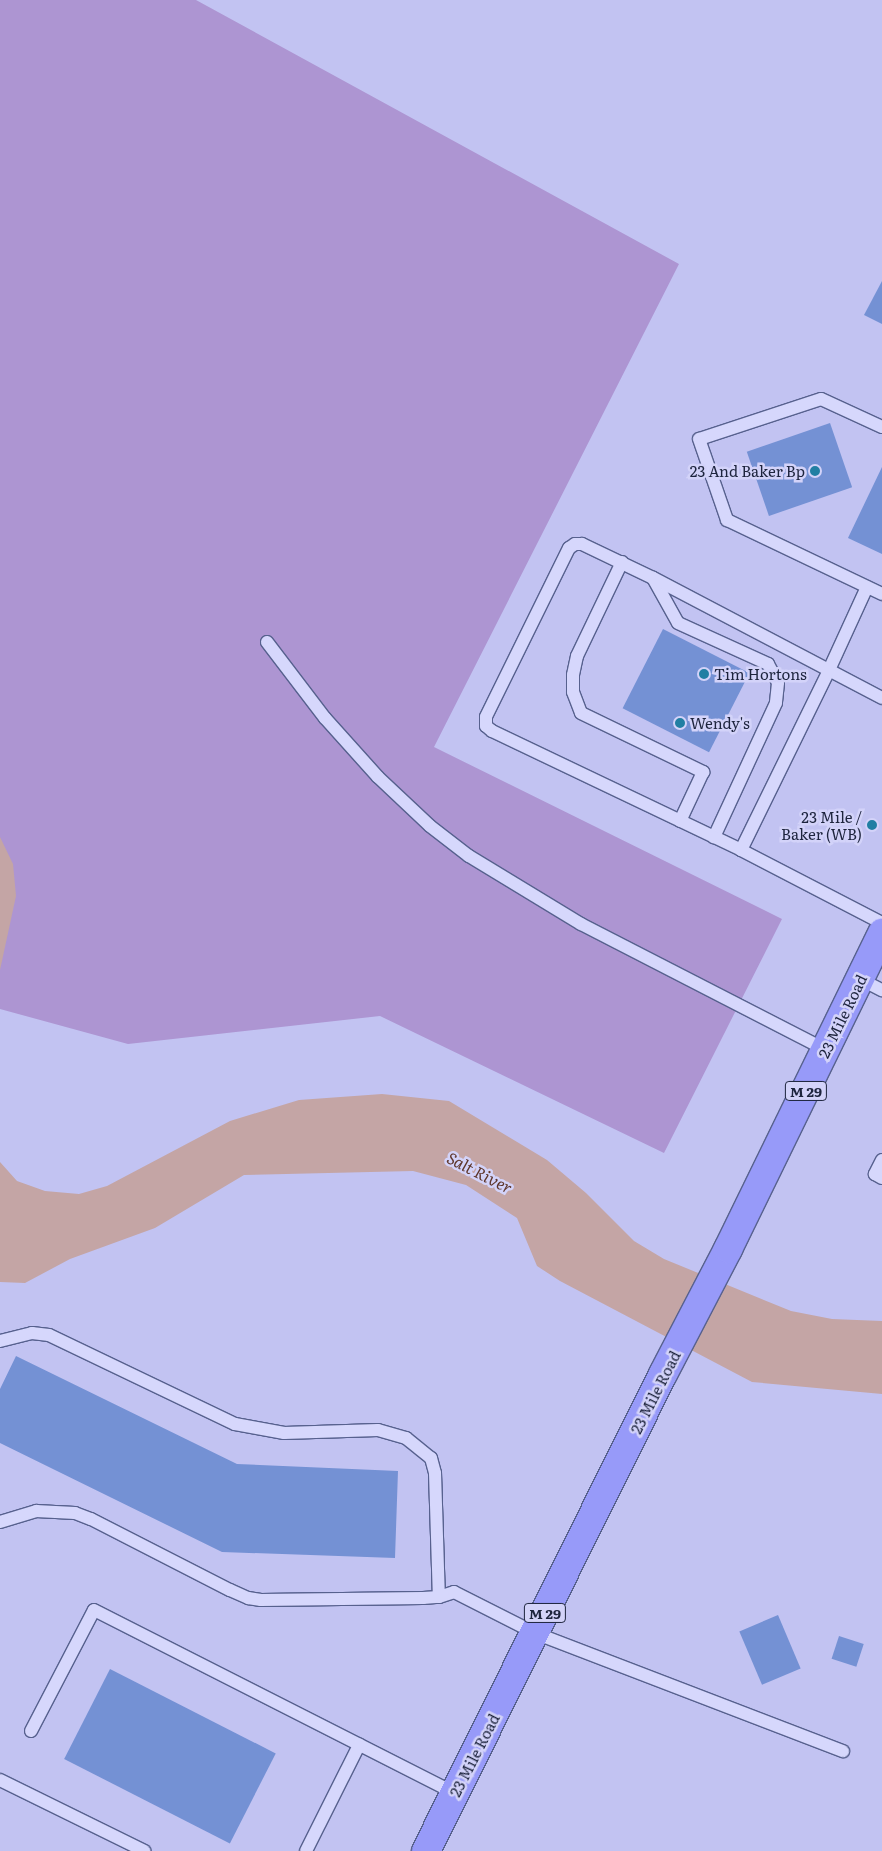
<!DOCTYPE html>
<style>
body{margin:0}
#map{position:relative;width:882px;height:1851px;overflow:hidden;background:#c2c3f2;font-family:Literata,serif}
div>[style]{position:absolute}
.green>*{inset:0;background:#ad95d2}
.water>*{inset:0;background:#c4a5a5}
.building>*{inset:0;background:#7491d4;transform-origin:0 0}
.roads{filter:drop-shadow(1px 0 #57618e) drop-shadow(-1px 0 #57618e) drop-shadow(0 1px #57618e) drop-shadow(0 -1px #57618e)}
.lane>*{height:12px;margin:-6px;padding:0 6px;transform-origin:6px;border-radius:6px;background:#d6d7fc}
.primary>*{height:28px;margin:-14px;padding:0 14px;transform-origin:14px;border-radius:14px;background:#979af9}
.dots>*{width:14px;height:14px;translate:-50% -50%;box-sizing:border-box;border:2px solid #d3d3f9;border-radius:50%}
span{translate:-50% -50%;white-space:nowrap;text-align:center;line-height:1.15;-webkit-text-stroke:5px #d3d3f9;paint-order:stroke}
.shield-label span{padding:1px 4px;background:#d3d3f9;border:1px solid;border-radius:4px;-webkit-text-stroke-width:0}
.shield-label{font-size:14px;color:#1d243d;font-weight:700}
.poi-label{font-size:15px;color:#1d243d}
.right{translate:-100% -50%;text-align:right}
.left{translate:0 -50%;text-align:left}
.street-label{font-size:15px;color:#1d243d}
.water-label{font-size:16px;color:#5e362b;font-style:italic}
</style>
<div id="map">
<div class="green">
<div style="clip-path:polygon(0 0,196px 0,679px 264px,434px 747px,782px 919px,664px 1153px,380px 1016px,128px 1044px,0 1009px)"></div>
</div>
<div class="water">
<div style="clip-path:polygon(0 837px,13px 864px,16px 896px,0 970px)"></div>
<div style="clip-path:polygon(382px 1094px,449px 1101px,547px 1160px,586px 1193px,634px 1241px,664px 1259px,791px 1311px,832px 1319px,882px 1321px,882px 1394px,752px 1382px,560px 1281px,537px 1266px,517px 1218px,466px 1185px,413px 1171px,244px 1175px,155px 1228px,70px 1259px,25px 1283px,0 1282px,0 1162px,17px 1181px,45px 1191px,79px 1194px,107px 1186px,230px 1121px,299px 1100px)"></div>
</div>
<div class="building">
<div style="clip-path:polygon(882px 281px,882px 324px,864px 315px)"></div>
<div style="left:830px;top:423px;width:68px;height:88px;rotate:71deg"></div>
<div style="clip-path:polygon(882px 467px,882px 554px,848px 538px)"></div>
<div style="left:663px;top:629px;width:97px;height:89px;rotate:27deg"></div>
<div style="clip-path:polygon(16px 1356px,237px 1464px,398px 1471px,395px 1558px,222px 1552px,0 1443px,0 1389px)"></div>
<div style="left:778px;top:1615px;width:58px;height:42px;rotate:67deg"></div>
<div style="left:839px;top:1636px;width:26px;height:24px;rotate:18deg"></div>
<div style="left:110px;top:1669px;width:186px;height:101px;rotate:27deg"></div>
</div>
<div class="roads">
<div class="lane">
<div style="left:882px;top:427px;width:67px;rotate:-155.3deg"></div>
<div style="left:821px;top:399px;width:128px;rotate:161.8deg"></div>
<div style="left:699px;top:439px;width:86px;rotate:70.9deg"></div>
<div style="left:727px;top:520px;width:172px;rotate:25.5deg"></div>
<div style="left:622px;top:562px;width:104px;rotate:115.6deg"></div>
<div style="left:577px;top:656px;width:19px;rotate:102deg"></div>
<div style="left:573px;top:675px;width:17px;rotate:90deg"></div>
<div style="left:573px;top:692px;width:22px;rotate:69deg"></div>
<div style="left:581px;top:713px;width:136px;rotate:25.8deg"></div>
<div style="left:703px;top:772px;width:54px;rotate:115.1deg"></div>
<div style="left:653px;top:578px;width:51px;rotate:60.9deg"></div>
<div style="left:678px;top:623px;width:99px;rotate:24.5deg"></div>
<div style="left:768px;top:664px;width:21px;rotate:62deg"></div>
<div style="left:778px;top:683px;width:20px;rotate:96deg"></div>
<div style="left:776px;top:703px;width:148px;rotate:114.8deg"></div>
<div style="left:267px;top:642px;width:96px;rotate:52.7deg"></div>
<div style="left:325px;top:718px;width:79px;rotate:48.1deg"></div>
<div style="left:378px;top:777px;width:71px;rotate:43.3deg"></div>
<div style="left:430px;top:826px;width:49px;rotate:37.6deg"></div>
<div style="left:469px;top:856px;width:131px;rotate:31.3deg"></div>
<div style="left:581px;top:924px;width:276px;rotate:27.2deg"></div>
<div style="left:882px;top:698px;width:259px;rotate:-152.3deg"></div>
<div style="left:653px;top:578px;width:79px;rotate:-154.4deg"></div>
<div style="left:582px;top:544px;width:7px;rotate:180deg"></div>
<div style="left:575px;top:544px;width:7px;rotate:146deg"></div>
<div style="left:569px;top:548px;width:188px;rotate:116.2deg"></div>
<div style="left:486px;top:717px;width:9px;rotate:90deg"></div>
<div style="left:486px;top:726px;width:8px;rotate:40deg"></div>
<div style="left:492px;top:731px;width:276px;rotate:25.5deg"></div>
<div style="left:741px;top:850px;width:159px;rotate:27.4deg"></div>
<div style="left:741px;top:850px;width:200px;rotate:-63.9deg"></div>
<div style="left:829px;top:670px;width:91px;rotate:-65.4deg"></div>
<div style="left:860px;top:979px;width:25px;rotate:27deg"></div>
<div style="left:882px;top:1160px;width:16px;rotate:117deg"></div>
<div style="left:875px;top:1174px;width:8px;rotate:30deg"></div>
<div style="left:0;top:1341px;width:33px;rotate:-14deg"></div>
<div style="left:32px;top:1333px;width:17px;rotate:7deg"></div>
<div style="left:49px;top:1335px;width:206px;rotate:25.6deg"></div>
<div style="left:235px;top:1424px;width:50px;rotate:10.4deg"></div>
<div style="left:284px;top:1433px;width:94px;rotate:-1.8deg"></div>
<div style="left:378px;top:1430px;width:29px;rotate:16deg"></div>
<div style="left:406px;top:1438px;width:32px;rotate:39deg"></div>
<div style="left:431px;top:1458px;width:16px;rotate:75deg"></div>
<div style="left:435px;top:1473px;width:124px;rotate:88.2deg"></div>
<div style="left:0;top:1522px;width:38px;rotate:-17deg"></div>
<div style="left:36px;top:1511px;width:39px;rotate:3deg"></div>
<div style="left:75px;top:1513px;width:17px;rotate:21deg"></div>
<div style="left:91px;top:1519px;width:156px;rotate:27.1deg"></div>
<div style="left:230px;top:1590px;width:20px;rotate:24deg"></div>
<div style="left:248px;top:1598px;width:13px;rotate:9deg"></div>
<div style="left:261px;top:1600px;width:162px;rotate:-0.7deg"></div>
<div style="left:423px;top:1598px;width:16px;rotate:-4deg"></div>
<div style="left:439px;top:1597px;width:16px;rotate:-18deg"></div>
<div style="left:454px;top:1592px;width:91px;rotate:26.8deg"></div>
<div style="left:535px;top:1633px;width:330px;rotate:21deg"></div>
<div style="left:31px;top:1731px;width:136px;rotate:-62.5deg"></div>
<div style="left:94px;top:1610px;width:404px;rotate:26.9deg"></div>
<div style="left:0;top:1780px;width:161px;rotate:26.2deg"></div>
<div style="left:306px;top:1851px;width:119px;rotate:-63.4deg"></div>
</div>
<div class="primary">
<div style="left:426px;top:1851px;width:533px;rotate:-63.58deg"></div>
<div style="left:663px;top:1374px;width:141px;rotate:-62.5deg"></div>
<div style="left:728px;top:1249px;width:352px;rotate:-64deg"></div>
</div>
</div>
<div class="dots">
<div style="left:815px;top:471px;background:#217fa3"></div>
<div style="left:704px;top:674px;background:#217fa3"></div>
<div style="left:680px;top:723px;background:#217fa3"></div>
<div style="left:872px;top:825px;background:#217fa3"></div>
</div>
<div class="shield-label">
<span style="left:806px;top:1091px">M 29</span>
<span style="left:545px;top:1613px">M 29</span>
</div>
<div class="poi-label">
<span class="right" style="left:805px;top:471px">23 And Baker Bp</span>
<span class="left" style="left:714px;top:674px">Tim Hortons</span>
<span class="left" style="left:690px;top:723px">Wendy's</span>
<span class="right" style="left:862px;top:825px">23 Mile /<br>Baker (WB)</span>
</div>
<div class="street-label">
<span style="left:842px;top:1016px;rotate:-64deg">23 Mile Road</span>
<span style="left:655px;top:1392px;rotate:-63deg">23 Mile Road</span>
<span style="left:474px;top:1755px;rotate:-63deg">23 Mile Road</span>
</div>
<div class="water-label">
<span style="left:480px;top:1172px;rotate:27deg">Salt River</span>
</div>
</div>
